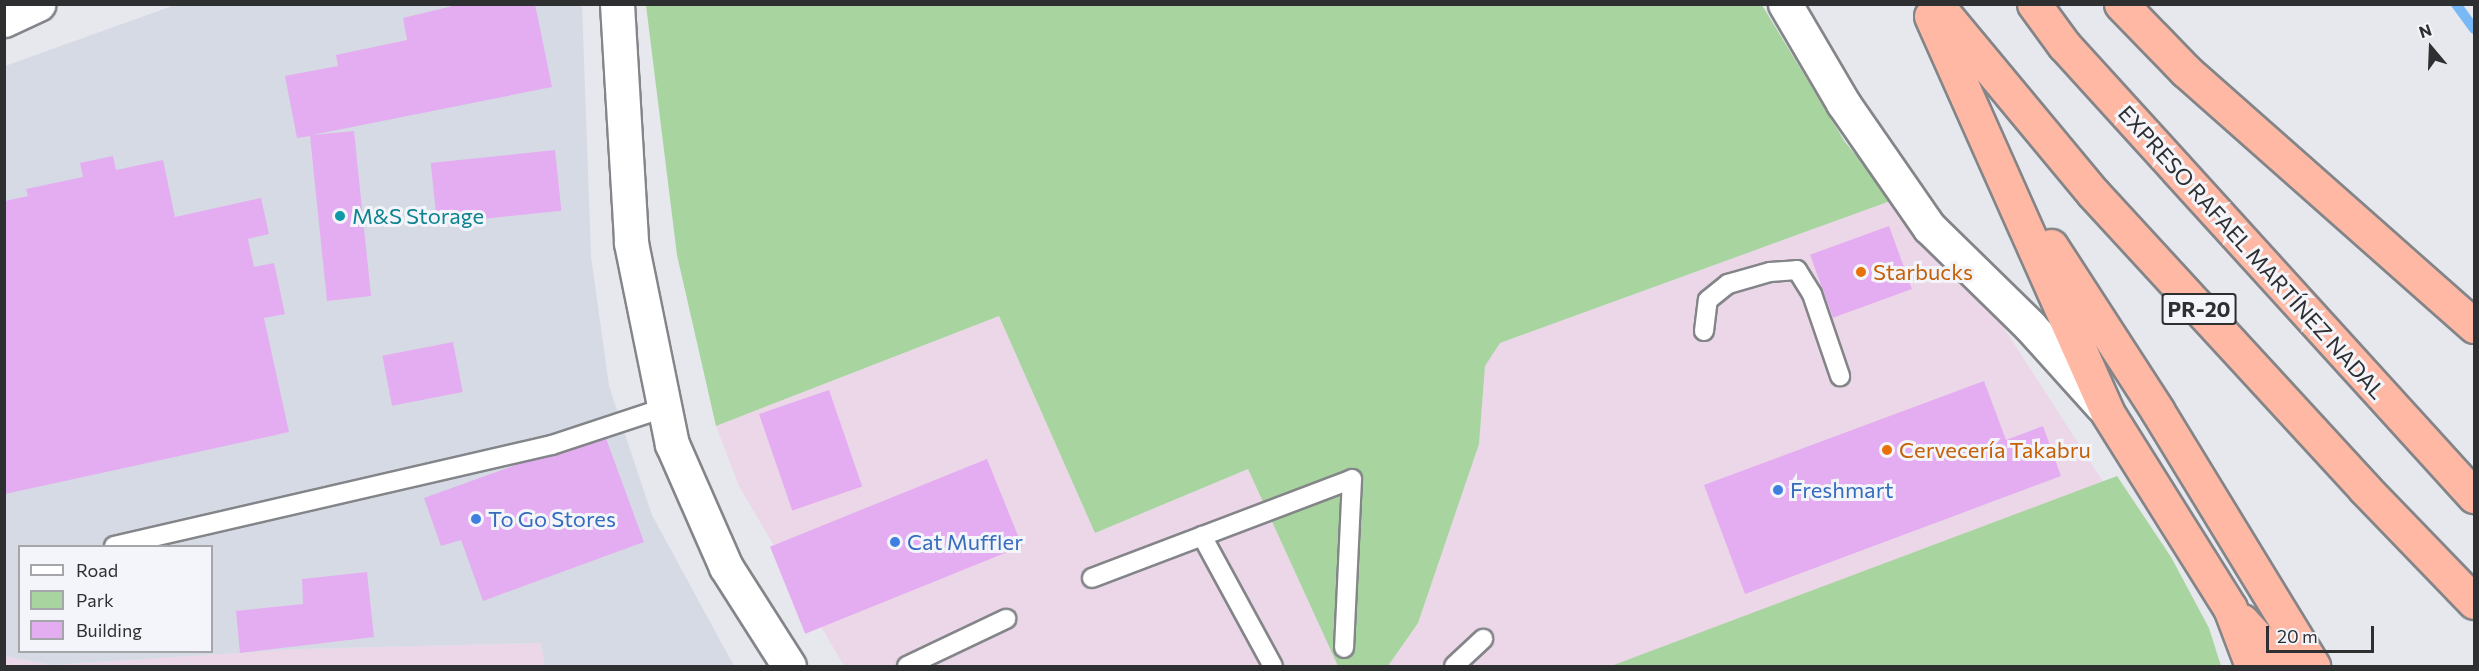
<!DOCTYPE html>
<meta charset="utf-8">
<style>
body{margin:0}
#map{position:relative;width:2479px;height:671px;overflow:hidden;background:#e6e8ed;font-family:Commissioner,sans-serif}
div>[style]{position:absolute}
.commercial>*{inset:0;background:#ebd7e7}
.built>*{inset:0;background:#d6dae5}
.green>*{inset:0;background:#a7d49f}
.stream>*{height:10px;margin:-5px;padding:0 5px;transform-origin:5px;border-radius:5px;background:#78b9f5}
.building>*{inset:0;background:#e4adf1;transform-origin:0 0}
.roads{filter:drop-shadow(2px 0 #838589) drop-shadow(-2px 0 #838589) drop-shadow(0 2px #838589) drop-shadow(0 -2px #838589)}
.service>*{height:18px;margin:-9px;padding:0 9px;transform-origin:9px;border-radius:9px;background:#fff}
.minor>*{height:33px;margin:-16.5px;padding:0 16.5px;transform-origin:16.5px;border-radius:16.5px;background:#fff}
.tertiary>*{height:33px;margin:-16.5px;padding:0 16.5px;transform-origin:16.5px;border-radius:16.5px;background:#fff}
.motorway>*{height:33px;margin:-16.5px;padding:0 16.5px;transform-origin:16.5px;border-radius:16.5px;background:#ffb8a3}
.dots>*{width:16px;height:16px;translate:-50% -50%;box-sizing:border-box;border:3px solid #f4f5fa;border-radius:50%}
span{translate:-50% -50%;white-space:nowrap;text-align:center;line-height:1.15;-webkit-text-stroke:6px #f4f5fa;paint-order:stroke}
.shield-label span{padding:2px 4px;background:#f4f5fa;border:2px solid;border-radius:4px;-webkit-text-stroke-width:0}
.shield-label{font-size:21px;color:#2e2f31;font-weight:700}
.culture-label{font-size:22px;color:#0d838f}
.left{translate:0 -50%;text-align:left}
.street-label{font-size:22px;color:#2e2f31}
.food-label{font-size:22px;color:#c56008}
.shop-label{font-size:22px;color:#366cbe}
.frame{position:absolute;inset:0;border:6px solid #2e2f31;pointer-events:none}
.legend{position:absolute;left:18px;top:545px;width:195px;height:108px;box-sizing:border-box;background:#f4f5fa;border:2px solid #a5a6aa;margin:0;padding:8px 10px;list-style:none;font-size:18px;color:#2e2f31}
.legend li{display:flex;align-items:center;gap:12px;height:30px}
.legend b{width:30px;border:2px solid #a5a6aa}
.north{position:absolute;left:2401px;top:18px;width:60px;height:60px;-webkit-text-stroke:4px #f4f5fa;paint-order:stroke;rotate:341deg;font-size:16px;font-weight:700;line-height:24px;text-align:center;color:#2e2f31}
.north::after{content:'';display:block;margin:auto;width:21px;height:27px;background:#2e2f31;clip-path:polygon(50% 0,100% 100%,50% 72%,0 100%)}
.scale{position:absolute;left:2266px;top:626px;width:108px;height:27px;box-sizing:border-box;border:3px solid #2e2f31;border-top:0;padding-left:8px;font-size:18px;line-height:21px;white-space:nowrap;color:#2e2f31;-webkit-text-stroke:4px #f4f5fa;paint-order:stroke}
</style>
<div id="map">
<div class="commercial">
<div style="clip-path:polygon(1893px 200px,1991px 308px,2104px 483px,1611px 666px,1388px 666px,1418px 623px,1479px 444px,1485px 366px,1500px 343px)"></div>
<div style="clip-path:polygon(999px 316px,1095px 533px,1248px 469px,1338px 666px,844px 666px,739px 486px,716px 426px)"></div>
<div style="clip-path:polygon(541px 643px,545px 666px,5px 666px,4px 656px,51px 665px,298px 649px)"></div>
</div>
<div class="built">
<div style="clip-path:polygon(evenodd,175px 5px,582px 5px,591px 256px,609px 386px,652px 515px,734px 666px,545px 666px,541px 643px,298px 649px,51px 665px,5px 656px,5px 66px,175px 5px,20px 546px,212px 546px,212px 652px,20px 652px,20px 546px)"></div>
</div>
<div class="green">
<div style="clip-path:polygon(646px 5px,1762px 5px,1845px 142px,1893px 200px,1500px 343px,1485px 366px,1479px 444px,1418px 623px,1388px 666px,1338px 666px,1248px 469px,1095px 533px,999px 316px,716px 426px,677px 255px)"></div>
<div style="clip-path:polygon(2117px 476px,2171px 557px,2209px 628px,2221px 666px,1611px 666px)"></div>
</div>
<div class="stream">
<div style="left:2456px;top:4px;width:31px;rotate:54deg"></div>
</div>
<div class="building">
<div style="clip-path:polygon(461px 4px,535px 4px,552px 87px,312px 135px,354px 131px,371px 296px,327px 301px,310px 136px,297px 138px,285px 76px,338px 66px,336px 55px,407px 40px,403px 18px)"></div>
<div style="left:555px;top:150px;width:61px;height:125px;rotate:84deg"></div>
<div style="clip-path:polygon(113px 156px,116px 170px,163px 160px,175px 217px,261px 198px,269px 234px,248px 239px,254px 267px,274px 263px,285px 314px,264px 318px,289px 432px,5px 494px,5px 201px,28px 196px,26px 189px,83px 177px,80px 163px)"></div>
<div style="left:1889px;top:226px;width:67px;height:84px;rotate:70deg"></div>
<div style="left:453px;top:342px;width:51px;height:72px;rotate:79deg"></div>
<div style="clip-path:polygon(1984px 381px,2006px 440px,2043px 426px,2061px 476px,1745px 594px,1704px 485px)"></div>
<div style="left:829px;top:390px;width:102px;height:74px;rotate:71deg"></div>
<div style="clip-path:polygon(604px 433px,644px 542px,483px 601px,461px 540px,441px 546px,424px 498px)"></div>
<div style="left:987px;top:459px;width:94px;height:234px;rotate:68deg"></div>
<div style="clip-path:polygon(367px 572px,374px 637px,240px 653px,236px 611px,303px 604px,302px 579px)"></div>
</div>
<div class="roads">
<div class="service">
<div style="left:1704px;top:331px;width:31px;rotate:-83deg"></div>
<div style="left:1708px;top:300px;width:26px;rotate:-39deg"></div>
<div style="left:1728px;top:284px;width:44px;rotate:-15.9deg"></div>
<div style="left:1770px;top:272px;width:27px;rotate:-4deg"></div>
<div style="left:1797px;top:270px;width:28px;rotate:58deg"></div>
<div style="left:1812px;top:294px;width:87px;rotate:71.1deg"></div>
<div style="left:1202px;top:536px;width:148px;rotate:61.4deg"></div>
<div style="left:114px;top:546px;width:449px;rotate:-13deg"></div>
<div style="left:552px;top:445px;width:118px;rotate:-18.3deg"></div>
<div style="left:1092px;top:578px;width:278px;rotate:-20.8deg"></div>
<div style="left:1352px;top:479px;width:169px;rotate:92.7deg"></div>
<div style="left:907px;top:666px;width:110px;rotate:-25.4deg"></div>
<div style="left:1454px;top:666px;width:40px;rotate:-43deg"></div>
</div>
<div class="minor">
<div style="left:1785px;top:4px;width:115px;rotate:59.6deg"></div>
<div style="left:1843px;top:103px;width:151px;rotate:55.3deg"></div>
<div style="left:1929px;top:227px;width:141px;rotate:44.4deg"></div>
<div style="left:2030px;top:326px;width:108px;rotate:48deg"></div>
<div style="left:4px;top:20px;width:38px;rotate:-25deg"></div>
</div>
<div class="tertiary">
<div style="left:617px;top:4px;width:239px;rotate:86.6deg"></div>
<div style="left:631px;top:243px;width:205px;rotate:78.5deg"></div>
<div style="left:672px;top:444px;width:134px;rotate:66.3deg"></div>
<div style="left:726px;top:567px;width:117px;rotate:57.5deg"></div>
</div>
<div class="motorway">
<div style="left:1936px;top:4px;width:246px;rotate:50.3deg"></div>
<div style="left:2093px;top:193px;width:402px;rotate:47.4deg"></div>
<div style="left:2365px;top:489px;width:157px;rotate:46deg"></div>
<div style="left:2034px;top:4px;width:51px;rotate:53.8deg"></div>
<div style="left:2064px;top:45px;width:610px;rotate:47.73deg"></div>
<div style="left:2121px;top:4px;width:93px;rotate:45.9deg"></div>
<div style="left:2186px;top:71px;width:385px;rotate:41.5deg"></div>
<div style="left:1931px;top:16px;width:433px;rotate:66deg"></div>
<div style="left:2107px;top:412px;width:231px;rotate:57.9deg"></div>
<div style="left:2230px;top:608px;width:62px;rotate:69.2deg"></div>
<div style="left:2051px;top:246px;width:195px;rotate:57.1deg"></div>
<div style="left:2157px;top:410px;width:300px;rotate:58.6deg"></div>
<div style="left:2242px;top:621px;width:61px;rotate:47.7deg"></div>
</div>
</div>
<div class="dots">
<div style="left:340px;top:216px;background:#0f9aa8"></div>
<div style="left:1861px;top:272px;background:#e8710a"></div>
<div style="left:1887px;top:450px;background:#e8710a"></div>
<div style="left:1778px;top:490px;background:#3f7fe0"></div>
<div style="left:476px;top:519px;background:#3f7fe0"></div>
<div style="left:895px;top:542px;background:#3f7fe0"></div>
</div>
<div class="shield-label">
<span style="left:2199px;top:309px">PR-20</span>
</div>
<div class="culture-label">
<span class="left" style="left:352px;top:216px">M&amp;S Storage</span>
</div>
<div class="street-label">
<span style="left:2252px;top:252px;rotate:48deg">EXPRESO RAFAEL MARTÍNEZ NADAL</span>
</div>
<div class="food-label">
<span class="left" style="left:1873px;top:272px">Starbucks</span>
<span class="left" style="left:1899px;top:450px">Cervecería Takabru</span>
</div>
<div class="shop-label">
<span class="left" style="left:1790px;top:490px">Freshmart</span>
<span class="left" style="left:488px;top:519px">To Go Stores</span>
<span class="left" style="left:907px;top:542px">Cat Muffler</span>
</div>
<div class="frame"></div>
<ul class="legend">
<li><b style="height:8px;background:#fff"></b>Road</li>
<li><b style="height:16px;background:#a7d49f"></b>Park</li>
<li><b style="height:16px;background:#e4adf1"></b>Building</li>
</ul>
<div class="north">N</div>
<div class="scale">20 m</div>
</div>
